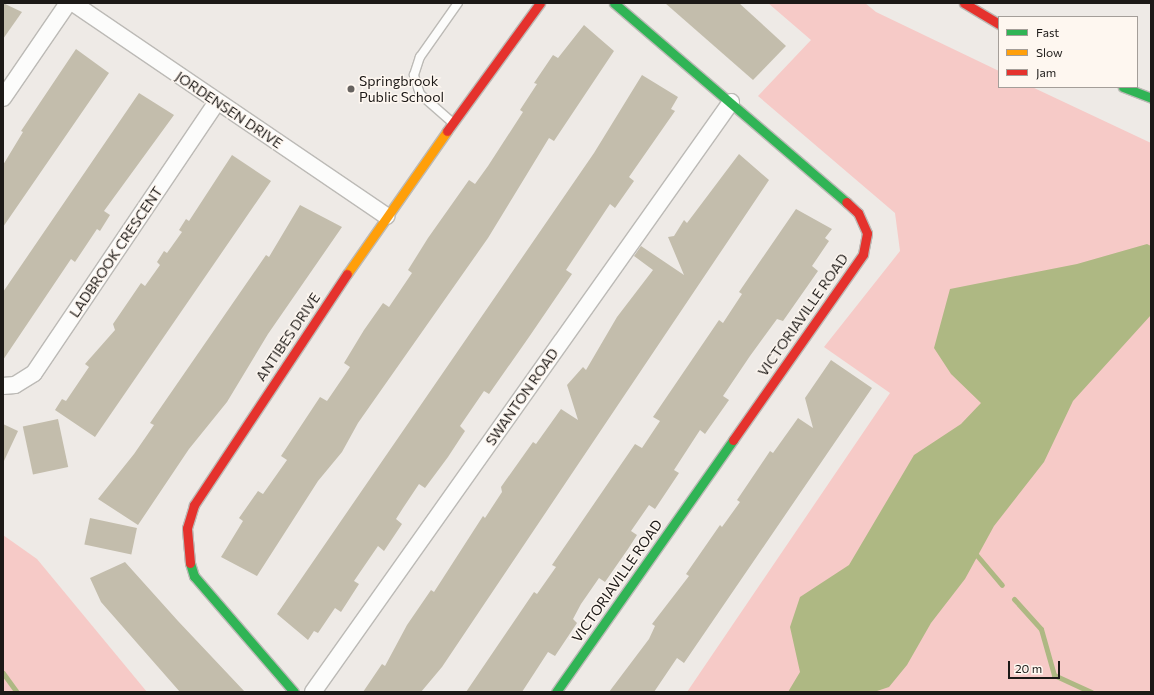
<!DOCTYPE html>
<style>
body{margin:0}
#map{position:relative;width:1154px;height:695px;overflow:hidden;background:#eeeae6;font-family:Commissioner,sans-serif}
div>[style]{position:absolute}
.green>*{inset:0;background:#f6cac7}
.water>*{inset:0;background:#aeb883}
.stream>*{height:5px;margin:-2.5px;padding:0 2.5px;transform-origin:2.5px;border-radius:2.5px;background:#aeb883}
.building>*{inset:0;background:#c3bdac;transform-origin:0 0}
.roads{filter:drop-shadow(1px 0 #bcbab6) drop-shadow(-1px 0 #bcbab6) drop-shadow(0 1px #bcbab6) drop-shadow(0 -1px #bcbab6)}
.lane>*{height:8px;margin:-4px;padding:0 4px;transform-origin:4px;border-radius:4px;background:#fcfcfb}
.street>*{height:16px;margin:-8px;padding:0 8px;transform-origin:8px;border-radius:8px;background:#fcfcfb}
.fast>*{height:9px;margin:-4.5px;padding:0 4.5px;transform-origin:4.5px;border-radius:4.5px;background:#30b455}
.slow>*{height:9px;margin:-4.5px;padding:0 4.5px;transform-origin:4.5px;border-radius:4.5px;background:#ff9f0a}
.jam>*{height:9px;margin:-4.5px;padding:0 4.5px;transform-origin:4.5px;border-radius:4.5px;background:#e5322d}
.dots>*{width:11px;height:11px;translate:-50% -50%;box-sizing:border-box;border:2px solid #fef7f0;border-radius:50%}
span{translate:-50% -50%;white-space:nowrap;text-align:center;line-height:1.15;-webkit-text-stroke:3px #fef7f0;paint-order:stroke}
.poi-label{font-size:14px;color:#1c1917}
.left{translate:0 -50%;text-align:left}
.street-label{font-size:14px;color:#1c1917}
.frame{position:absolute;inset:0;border:4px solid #1c1917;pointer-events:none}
.legend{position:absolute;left:998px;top:16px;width:140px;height:72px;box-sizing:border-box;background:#fef7f0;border:1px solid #a49e99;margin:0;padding:5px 7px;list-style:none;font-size:12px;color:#1c1917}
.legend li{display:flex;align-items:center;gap:8px;height:20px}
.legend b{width:20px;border:1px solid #a49e99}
.scale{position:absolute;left:1008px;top:661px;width:52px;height:18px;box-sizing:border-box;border:2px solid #1c1917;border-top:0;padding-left:5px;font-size:12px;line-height:14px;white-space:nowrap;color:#1c1917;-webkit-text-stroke:3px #fef7f0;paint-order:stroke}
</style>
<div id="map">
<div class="green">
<div style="clip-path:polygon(768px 3px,865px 3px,876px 12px,999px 71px,999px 87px,1032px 87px,1151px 143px,1151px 692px,687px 692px,890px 393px,824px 347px,900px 251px,895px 213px,758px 96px,811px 40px)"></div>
<div style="clip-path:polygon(3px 535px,37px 559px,147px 692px,3px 692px)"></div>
</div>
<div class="water">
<div style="clip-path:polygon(1147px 244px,1151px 246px,1151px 315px,1073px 401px,1044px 462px,994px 526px,965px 579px,931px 623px,907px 665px,889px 687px,874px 692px,788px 692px,800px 672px,790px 627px,800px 597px,849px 565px,914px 455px,961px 424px,981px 403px,951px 374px,934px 348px,950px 289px,1077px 264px)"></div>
</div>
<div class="stream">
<div style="left:974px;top:552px;width:43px;rotate:49.7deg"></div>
<div style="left:1014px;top:599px;width:40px;rotate:48deg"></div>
<div style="left:1041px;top:629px;width:48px;rotate:74.2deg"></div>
<div style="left:1054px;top:675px;width:41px;rotate:24.7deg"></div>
<div style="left:3px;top:673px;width:24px;rotate:54deg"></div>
</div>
<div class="building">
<div style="clip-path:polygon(3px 3px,22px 12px,3px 39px)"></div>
<div style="clip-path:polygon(665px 3px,739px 3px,786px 46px,753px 80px)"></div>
<div style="clip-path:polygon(584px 25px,614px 51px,554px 141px,549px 138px,488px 238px,358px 423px,342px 452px,318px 481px,257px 576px,221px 557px,243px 521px,239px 518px,258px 491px,263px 494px,287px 460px,281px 456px,320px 397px,327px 401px,342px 379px,350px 367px,344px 363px,364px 330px,383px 303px,389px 307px,412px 273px,408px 270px,428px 238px,469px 180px,475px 184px,488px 166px,523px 112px,520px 110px,537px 84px,534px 83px,553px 55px,558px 58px)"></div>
<div style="clip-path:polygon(76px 49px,109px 73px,3px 227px,3px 165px,23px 132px,21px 131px)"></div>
<div style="clip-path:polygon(642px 75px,678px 97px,671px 109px,675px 111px,629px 177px,634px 181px,615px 208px,610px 204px,566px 270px,572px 274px,529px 337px,489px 394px,484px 391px,460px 426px,465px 431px,448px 457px,425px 488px,419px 484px,403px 508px,396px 519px,402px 524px,384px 551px,378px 546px,354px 581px,359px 584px,341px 612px,335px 608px,318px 633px,314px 631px,308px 640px,277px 614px,594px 153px)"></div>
<div style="clip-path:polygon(139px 93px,174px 115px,104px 211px,110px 215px,100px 231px,97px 229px,75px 262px,71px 259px,3px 360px,3px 292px)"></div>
<div style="clip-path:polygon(739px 154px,769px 180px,442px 667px,421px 692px,363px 692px,382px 664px,385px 666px,407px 625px,431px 590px,434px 592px,483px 516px,485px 518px,502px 492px,501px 487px,533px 442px,536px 444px,561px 409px,578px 420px,567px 385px,583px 367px,586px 370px,617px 317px,653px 270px,634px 256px,641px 246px,684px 275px,668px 237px,674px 236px,684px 220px,687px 223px)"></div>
<div style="clip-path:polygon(232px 155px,271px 181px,95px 437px,55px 410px,62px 399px,66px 401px,89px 367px,85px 364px,115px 330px,113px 324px,141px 283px,145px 286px,160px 265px,157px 262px,164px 251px,167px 253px,182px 232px,179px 230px,186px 219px,189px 221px)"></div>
<div style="clip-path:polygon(300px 205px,342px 227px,268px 334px,227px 402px,189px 449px,138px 525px,98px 499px,134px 454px,154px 425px,150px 423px,266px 255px,269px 257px)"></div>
<div style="clip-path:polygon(796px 209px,832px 229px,825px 238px,829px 241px,812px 266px,818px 271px,783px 321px,777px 319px,750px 356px,723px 396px,729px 400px,705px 434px,700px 430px,674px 470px,679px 473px,655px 509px,649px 505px,631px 531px,637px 535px,628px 549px,605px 582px,599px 578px,581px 604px,573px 619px,577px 623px,555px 656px,548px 652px,522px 692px,466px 692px,534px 592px,537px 594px,556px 567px,552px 565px,635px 444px,642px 448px,660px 421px,653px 417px,719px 320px,723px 323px,742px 294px,739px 292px)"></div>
<div style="clip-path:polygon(831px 360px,872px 388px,684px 663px,677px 658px,654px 692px,609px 692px,649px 639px,655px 626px,652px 624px,689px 576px,686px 574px,720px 525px,722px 527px,740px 502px,737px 500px,770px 451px,773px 453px,798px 418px,813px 428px,805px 398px)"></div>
<div style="left:58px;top:419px;width:49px;height:36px;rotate:78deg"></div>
<div style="clip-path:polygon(3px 424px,18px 431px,3px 463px)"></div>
<div style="left:90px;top:518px;width:48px;height:27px;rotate:12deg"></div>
<div style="clip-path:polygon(125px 562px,178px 621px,245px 692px,180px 692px,101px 602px,90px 578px)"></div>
</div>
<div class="roads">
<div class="lane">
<div style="left:453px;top:123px;width:44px;rotate:-138.7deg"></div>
<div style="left:420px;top:94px;width:20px;rotate:-108deg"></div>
<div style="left:414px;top:75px;width:19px;rotate:-72deg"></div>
<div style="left:420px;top:57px;width:66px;rotate:-54.9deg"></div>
</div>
<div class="street">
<div style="left:73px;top:3px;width:379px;rotate:34.2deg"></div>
<div style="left:3px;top:98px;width:115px;rotate:-55.6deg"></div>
<div style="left:3px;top:386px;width:12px;rotate:-5deg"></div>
<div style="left:15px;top:385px;width:22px;rotate:-32deg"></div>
<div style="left:34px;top:373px;width:327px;rotate:-56deg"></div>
<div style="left:313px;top:692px;width:723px;rotate:-54.68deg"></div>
</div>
<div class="fast">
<div style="left:614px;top:3px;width:306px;rotate:40.6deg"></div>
<div style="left:1123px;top:87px;width:30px;rotate:21deg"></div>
<div style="left:190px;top:563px;width:14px;rotate:73deg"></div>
<div style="left:194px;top:576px;width:153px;rotate:49.2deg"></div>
<div style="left:556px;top:692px;width:308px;rotate:-54.9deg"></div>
</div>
<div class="slow">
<div style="left:347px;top:274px;width:174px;rotate:-55deg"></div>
</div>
<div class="jam">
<div style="left:964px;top:3px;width:41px;rotate:31deg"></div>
<div style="left:447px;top:131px;width:158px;rotate:-54deg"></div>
<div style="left:733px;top:440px;width:227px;rotate:-55deg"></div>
<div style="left:863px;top:254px;width:21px;rotate:-79deg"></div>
<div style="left:867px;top:233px;width:22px;rotate:-114deg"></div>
<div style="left:858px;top:213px;width:16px;rotate:-137deg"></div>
<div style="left:190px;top:563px;width:35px;rotate:-95deg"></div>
<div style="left:187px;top:528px;width:24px;rotate:-73deg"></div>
<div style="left:194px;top:505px;width:277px;rotate:-56.5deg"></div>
</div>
</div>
<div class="dots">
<div style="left:351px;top:89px;background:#66625f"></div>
</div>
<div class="poi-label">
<span class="left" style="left:359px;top:89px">Springbrook<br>Public School</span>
</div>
<div class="street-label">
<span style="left:229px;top:110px;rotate:34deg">JORDENSEN DRIVE</span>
<span style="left:116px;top:252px;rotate:-56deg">LADBROOK CRESCENT</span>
<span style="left:803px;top:315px;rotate:-55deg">VICTORIAVILLE ROAD</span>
<span style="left:288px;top:337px;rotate:-56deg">ANTIBES DRIVE</span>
<span style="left:522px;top:397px;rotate:-55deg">SWANTON ROAD</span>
<span style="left:617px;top:581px;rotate:-55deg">VICTORIAVILLE ROAD</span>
</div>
<div class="frame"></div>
<ul class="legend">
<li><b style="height:5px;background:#30b455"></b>Fast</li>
<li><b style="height:5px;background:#ff9f0a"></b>Slow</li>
<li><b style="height:5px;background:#e5322d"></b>Jam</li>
</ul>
<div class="scale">20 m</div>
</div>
